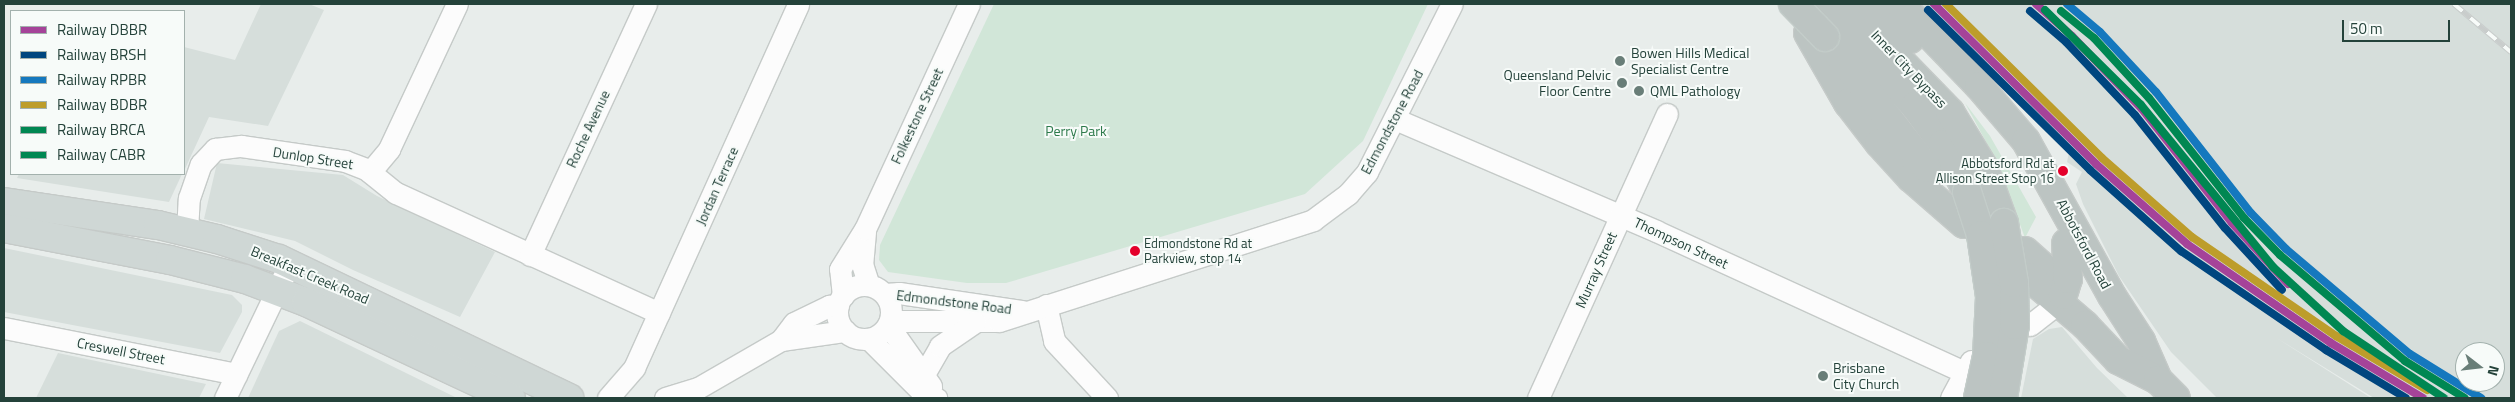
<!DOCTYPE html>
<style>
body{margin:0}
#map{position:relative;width:2515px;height:402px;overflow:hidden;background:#e8edeb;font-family:"Titillium Web",sans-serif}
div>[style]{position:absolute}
.built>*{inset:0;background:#d6dedb}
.green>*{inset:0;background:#d1e6d8}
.roads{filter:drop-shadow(1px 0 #c5cac8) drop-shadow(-1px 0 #c5cac8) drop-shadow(0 1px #c5cac8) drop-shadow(0 -1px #c5cac8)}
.minor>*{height:21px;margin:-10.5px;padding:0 10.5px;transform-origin:10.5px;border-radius:10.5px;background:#fcfcfc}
.minor>.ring{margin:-10.5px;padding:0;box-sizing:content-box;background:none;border:21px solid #fcfcfc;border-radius:50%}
.major>*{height:28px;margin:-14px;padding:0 14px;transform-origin:14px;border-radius:14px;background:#cfd7d5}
.highway>*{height:28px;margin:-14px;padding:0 14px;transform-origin:14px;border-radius:14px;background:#bcc4c2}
.rail>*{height:5.5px;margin-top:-2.75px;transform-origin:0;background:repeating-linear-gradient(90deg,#f7fbf9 0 11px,#c9cdcc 0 22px);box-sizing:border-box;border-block:1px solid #c9cdcc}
.bridges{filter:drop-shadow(1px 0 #c3ccc9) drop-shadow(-1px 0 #c3ccc9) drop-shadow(0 1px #c3ccc9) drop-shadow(0 -1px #c3ccc9)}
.highway-bridge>*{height:28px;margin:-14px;padding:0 14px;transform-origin:14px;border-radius:14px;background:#bcc4c2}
.rail-1>*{height:8px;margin:-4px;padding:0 4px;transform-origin:4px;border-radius:4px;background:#a54399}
.rail-2>*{height:8px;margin:-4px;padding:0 4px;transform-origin:4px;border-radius:4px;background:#00467f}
.rail-3>*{height:8px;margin:-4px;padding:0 4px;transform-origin:4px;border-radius:4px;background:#1578be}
.rail-4>*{height:8px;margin:-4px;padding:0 4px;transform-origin:4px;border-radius:4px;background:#bd9d2b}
.rail-5>*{height:8px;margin:-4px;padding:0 4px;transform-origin:4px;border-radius:4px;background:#008752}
.rail-6>*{height:8px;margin:-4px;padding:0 4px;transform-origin:4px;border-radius:4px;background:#008752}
.dots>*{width:14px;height:14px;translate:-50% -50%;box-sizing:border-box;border:2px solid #f7fbf9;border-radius:50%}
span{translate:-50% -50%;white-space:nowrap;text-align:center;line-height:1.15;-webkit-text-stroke:4px #f7fbf9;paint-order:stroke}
.bus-label{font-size:13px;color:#24423a}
.right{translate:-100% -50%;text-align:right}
.left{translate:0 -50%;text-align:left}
.poi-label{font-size:14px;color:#24423a}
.street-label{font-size:14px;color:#24423a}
.park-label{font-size:14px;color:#2d7a4b}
.frame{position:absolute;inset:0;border:5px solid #24423a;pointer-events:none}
.legend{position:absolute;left:10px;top:10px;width:175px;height:165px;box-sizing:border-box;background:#f7fbf9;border:1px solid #a3b1ad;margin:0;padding:6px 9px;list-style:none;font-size:15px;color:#24423a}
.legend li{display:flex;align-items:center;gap:10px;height:25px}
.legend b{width:25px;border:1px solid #a3b1ad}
.north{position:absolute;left:2455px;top:342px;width:50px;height:50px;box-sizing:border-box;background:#f7fbf9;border:1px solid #a3b1ad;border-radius:50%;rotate:106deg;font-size:14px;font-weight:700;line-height:20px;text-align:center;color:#24423a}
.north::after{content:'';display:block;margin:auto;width:18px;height:22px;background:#697e78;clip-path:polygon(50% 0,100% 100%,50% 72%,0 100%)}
.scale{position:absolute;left:2342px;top:20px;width:108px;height:22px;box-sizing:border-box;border:2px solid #24423a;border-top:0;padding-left:6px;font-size:15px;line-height:18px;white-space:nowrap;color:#24423a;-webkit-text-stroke:4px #f7fbf9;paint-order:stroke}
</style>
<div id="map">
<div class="built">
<div style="clip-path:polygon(261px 4px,309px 4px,324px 10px,268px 126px,209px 117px,184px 171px,184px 47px,235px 60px)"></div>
<div style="clip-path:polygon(evenodd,1920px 4px,2511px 4px,2511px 398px,2374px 398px,2275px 337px,2371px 398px,2217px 398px,2171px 352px,2119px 276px,2083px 204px,2076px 184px,2082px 172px,2067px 162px,2069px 152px,2055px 141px,1920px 4px,2465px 352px,2495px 352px,2495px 382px,2465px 382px,2465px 352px)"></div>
<div style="clip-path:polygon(217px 163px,343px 175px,377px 196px,495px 252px,460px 317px,353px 270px,295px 241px,204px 219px)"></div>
<div style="clip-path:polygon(19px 174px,182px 174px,169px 202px,17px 178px)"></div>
<div style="clip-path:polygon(4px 248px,232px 295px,242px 305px,242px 312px,220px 353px,4px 312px)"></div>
<div style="clip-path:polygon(300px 321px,457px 398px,248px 398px,279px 331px)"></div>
<div style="clip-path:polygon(2062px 327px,2097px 368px,2128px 398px,2021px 398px,2033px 339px,2049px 329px)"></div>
<div style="clip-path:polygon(58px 353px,206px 384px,199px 398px,36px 398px)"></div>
</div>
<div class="green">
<div style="clip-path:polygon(994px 4px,1428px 4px,1363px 141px,1305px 194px,1006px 283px,967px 283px,888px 272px,879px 260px,880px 245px)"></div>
<div style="clip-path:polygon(1965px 103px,1990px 136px,2036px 217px,2025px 238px,1997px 162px)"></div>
</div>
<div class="roads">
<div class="minor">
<div style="left:1395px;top:119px;width:284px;rotate:23.2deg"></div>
<div style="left:1656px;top:231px;width:339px;rotate:24.6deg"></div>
<div style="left:370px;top:172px;width:30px;rotate:-50deg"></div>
<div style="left:389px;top:149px;width:160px;rotate:-64.9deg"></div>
<div style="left:187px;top:232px;width:34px;rotate:-87deg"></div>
<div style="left:189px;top:198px;width:36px;rotate:-71deg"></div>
<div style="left:201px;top:164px;width:21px;rotate:-47deg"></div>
<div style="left:215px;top:149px;width:26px;rotate:-7deg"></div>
<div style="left:241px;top:146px;width:105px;rotate:8.2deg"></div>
<div style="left:345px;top:161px;width:22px;rotate:21deg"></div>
<div style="left:366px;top:169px;width:38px;rotate:39deg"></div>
<div style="left:396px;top:193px;width:289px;rotate:24.5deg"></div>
<div style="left:865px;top:232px;width:32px;rotate:95deg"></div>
<div style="left:862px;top:264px;width:22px;rotate:72deg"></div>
<div style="left:530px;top:255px;width:277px;rotate:-65.2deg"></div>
<div class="ring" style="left:837px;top:285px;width:33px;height:33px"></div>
<div style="left:885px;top:294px;width:14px;rotate:-4deg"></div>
<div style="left:899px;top:293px;width:125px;rotate:8.3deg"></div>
<div style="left:843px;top:296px;width:27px;rotate:-96deg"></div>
<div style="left:840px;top:269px;width:47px;rotate:-58deg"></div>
<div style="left:865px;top:229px;width:248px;rotate:-65.2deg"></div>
<div style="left:1046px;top:305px;width:37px;rotate:77deg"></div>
<div style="left:1054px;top:341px;width:78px;rotate:47.1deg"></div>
<div style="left:890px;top:321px;width:109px"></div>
<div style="left:999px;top:321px;width:330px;rotate:-17.8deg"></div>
<div style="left:1313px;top:220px;width:44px;rotate:-36.6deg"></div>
<div style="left:1348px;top:194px;width:29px;rotate:-49deg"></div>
<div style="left:1367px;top:172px;width:188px;rotate:-63.2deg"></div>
<div style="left:888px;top:325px;width:75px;rotate:54.8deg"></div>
<div style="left:2030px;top:325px;width:37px;rotate:-38deg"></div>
<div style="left:4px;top:328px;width:237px;rotate:11.2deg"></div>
<div style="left:869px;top:339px;width:74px;rotate:45deg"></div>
<div style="left:921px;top:391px;width:17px;rotate:25deg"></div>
<div style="left:781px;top:340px;width:65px;rotate:-8deg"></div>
<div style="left:923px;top:376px;width:34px;rotate:-60deg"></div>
<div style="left:940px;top:346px;width:42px;rotate:-34.4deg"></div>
<div style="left:225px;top:398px;width:150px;rotate:-64.3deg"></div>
<div style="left:608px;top:398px;width:40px;rotate:-49deg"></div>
<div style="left:634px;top:368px;width:399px;rotate:-65.7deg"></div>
<div style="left:665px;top:398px;width:34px;rotate:-17deg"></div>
<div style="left:698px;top:388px;width:96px;rotate:-30deg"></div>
<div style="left:781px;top:340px;width:21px;rotate:-53deg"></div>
<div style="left:794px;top:323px;width:39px;rotate:-26deg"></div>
<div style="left:829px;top:306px;width:9px;rotate:-6deg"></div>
<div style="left:1538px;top:398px;width:312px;rotate:-65.6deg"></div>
<div style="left:1951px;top:398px;width:42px;rotate:-61.6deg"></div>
</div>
<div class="major">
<div style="left:4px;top:202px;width:156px;rotate:8.5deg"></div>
<div style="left:158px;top:225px;width:61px;rotate:13.3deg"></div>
<div style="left:217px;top:239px;width:65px;rotate:17.9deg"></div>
<div style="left:279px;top:259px;width:322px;rotate:25.6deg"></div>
<div style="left:4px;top:228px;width:169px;rotate:10.9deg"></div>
<div style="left:170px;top:260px;width:77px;rotate:14.2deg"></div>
<div style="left:245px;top:279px;width:65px;rotate:20.7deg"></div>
<div style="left:306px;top:302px;width:226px;rotate:25.1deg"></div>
</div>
<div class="highway">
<div style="left:1820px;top:4px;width:139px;rotate:47deg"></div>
<div style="left:1915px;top:106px;width:47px;rotate:53.6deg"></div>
<div style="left:1943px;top:144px;width:54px;rotate:63.4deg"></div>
<div style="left:1845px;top:4px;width:151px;rotate:45.8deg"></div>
<div style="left:1950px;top:112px;width:66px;rotate:58.7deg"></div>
<div style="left:1984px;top:168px;width:59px;rotate:70deg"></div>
<div style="left:1873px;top:4px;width:51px;rotate:43.4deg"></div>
<div style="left:1900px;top:4px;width:114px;rotate:46.1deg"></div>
<div style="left:1979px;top:86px;width:72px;rotate:49.5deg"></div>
<div style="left:2026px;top:141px;width:177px;rotate:61deg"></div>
<div style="left:2112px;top:296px;width:54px;rotate:57.2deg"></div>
<div style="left:2141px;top:341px;width:43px;rotate:66.4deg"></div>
<div style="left:1808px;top:33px;width:81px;rotate:60.3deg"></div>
<div style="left:1848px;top:103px;width:51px;rotate:52.2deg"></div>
<div style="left:1879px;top:143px;width:47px;rotate:47.6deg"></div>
<div style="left:1911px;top:178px;width:70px;rotate:41deg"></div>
<div style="left:1825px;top:37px;width:166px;rotate:52.1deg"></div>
<div style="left:2025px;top:251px;width:50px;rotate:41.7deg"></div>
<div style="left:2029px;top:277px;width:74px;rotate:40.6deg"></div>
<div style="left:2085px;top:325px;width:48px;rotate:46.7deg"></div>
<div style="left:2118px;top:360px;width:45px;rotate:26.6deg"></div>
<div style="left:2158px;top:380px;width:25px;rotate:45deg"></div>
<div style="left:2063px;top:295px;width:17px;rotate:-73deg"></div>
<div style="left:2068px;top:279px;width:36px;rotate:-93deg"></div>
</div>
</div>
<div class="rail">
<div style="left:2454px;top:4px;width:75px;rotate:40.1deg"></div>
</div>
<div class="bridges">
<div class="highway-bridge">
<div style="left:1793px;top:4px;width:46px;rotate:45.9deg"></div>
<div style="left:1967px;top:192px;width:45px;rotate:72deg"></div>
<div style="left:1981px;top:235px;width:63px;rotate:81.7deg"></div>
<div style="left:1990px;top:297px;width:59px;rotate:92.9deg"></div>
<div style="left:1987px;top:356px;width:43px;rotate:102.1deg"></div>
<div style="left:2003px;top:398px;width:74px;rotate:-80.7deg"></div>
<div style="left:2015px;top:325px;width:42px;rotate:-91.4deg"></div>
<div style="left:2014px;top:283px;width:61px;rotate:-99.5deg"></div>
</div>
</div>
<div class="rail-1">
<div style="left:1934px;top:4px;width:228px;rotate:44.6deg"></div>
<div style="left:2096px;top:164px;width:121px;rotate:41.3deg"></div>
<div style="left:2187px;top:244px;width:175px;rotate:34.5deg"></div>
<div style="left:2331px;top:343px;width:107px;rotate:30.9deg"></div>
<div style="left:2036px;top:4px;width:48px;rotate:41.6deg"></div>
<div style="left:2072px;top:36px;width:101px;rotate:46.2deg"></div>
<div style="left:2142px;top:109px;width:145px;rotate:51.7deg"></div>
<div style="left:2232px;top:223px;width:83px;rotate:47.4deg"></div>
</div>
<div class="rail-2">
<div style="left:1928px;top:10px;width:228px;rotate:44.6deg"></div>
<div style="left:2090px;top:170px;width:122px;rotate:41.7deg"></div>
<div style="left:2181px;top:251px;width:176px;rotate:34.3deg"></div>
<div style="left:2326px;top:350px;width:93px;rotate:31deg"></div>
<div style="left:2030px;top:11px;width:48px;rotate:40.7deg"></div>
<div style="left:2066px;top:42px;width:100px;rotate:46.6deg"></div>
<div style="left:2135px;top:115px;width:144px;rotate:51.5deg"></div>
<div style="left:2225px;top:228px;width:84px;rotate:47.4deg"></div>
</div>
<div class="rail-3">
<div style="left:2067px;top:4px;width:43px;rotate:40.3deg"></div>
<div style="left:2100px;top:32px;width:82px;rotate:47deg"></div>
<div style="left:2156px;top:92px;width:154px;rotate:51.9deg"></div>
<div style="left:2251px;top:213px;width:50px;rotate:45.8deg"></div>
<div style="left:2286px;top:249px;width:162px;rotate:40.3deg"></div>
<div style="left:2410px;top:354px;width:84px;rotate:31.8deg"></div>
</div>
<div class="rail-4">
<div style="left:1946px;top:4px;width:219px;rotate:44.6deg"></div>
<div style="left:2102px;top:158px;width:120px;rotate:41.3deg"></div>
<div style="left:2192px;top:237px;width:175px;rotate:34.5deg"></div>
<div style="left:2336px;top:336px;width:106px;rotate:30.7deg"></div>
</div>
<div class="rail-5">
<div style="left:2061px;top:11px;width:43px;rotate:39.3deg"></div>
<div style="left:2094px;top:38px;width:81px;rotate:47.5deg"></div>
<div style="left:2149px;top:98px;width:153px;rotate:51.6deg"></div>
<div style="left:2244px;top:218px;width:52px;rotate:45.8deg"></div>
<div style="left:2280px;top:255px;width:164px;rotate:40.3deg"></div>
<div style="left:2405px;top:361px;width:70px;rotate:31.7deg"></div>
</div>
<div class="rail-6">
<div style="left:2045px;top:10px;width:135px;rotate:44.7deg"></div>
<div style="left:2141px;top:105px;width:209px;rotate:50.8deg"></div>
<div style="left:2273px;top:267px;width:95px;rotate:42.4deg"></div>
<div style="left:2343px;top:331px;width:121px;rotate:33.6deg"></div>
</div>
<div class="dots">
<div style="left:1620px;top:61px;background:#697e78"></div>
<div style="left:1622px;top:83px;background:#697e78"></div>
<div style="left:1639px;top:91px;background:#697e78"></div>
<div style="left:2063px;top:171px;background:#e4002b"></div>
<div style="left:1135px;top:251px;background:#e4002b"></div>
<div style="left:1823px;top:376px;background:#697e78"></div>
</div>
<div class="bus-label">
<span class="right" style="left:2054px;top:171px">Abbotsford Rd at<br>Allison Street Stop 16</span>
<span class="left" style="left:1144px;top:251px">Edmondstone Rd at<br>Parkview, stop 14</span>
</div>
<div class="poi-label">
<span class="left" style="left:1631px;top:61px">Bowen Hills Medical<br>Specialist Centre</span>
<span class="right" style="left:1611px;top:83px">Queensland Pelvic<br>Floor Centre</span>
<span class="left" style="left:1650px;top:91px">QML Pathology</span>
<span class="left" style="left:1833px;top:376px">Brisbane<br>City Church</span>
</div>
<div class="street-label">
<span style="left:1909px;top:69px;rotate:46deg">Inner City Bypass</span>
<span style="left:917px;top:116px;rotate:-65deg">Folkestone Street</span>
<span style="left:1392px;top:122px;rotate:-62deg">Edmondstone Road</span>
<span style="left:588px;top:129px;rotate:-65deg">Roche Avenue</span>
<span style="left:313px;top:158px;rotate:9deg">Dunlop Street</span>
<span style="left:717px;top:186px;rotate:-66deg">Jordan Terrace</span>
<span style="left:1681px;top:243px;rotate:25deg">Thompson Street</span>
<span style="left:2084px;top:244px;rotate:62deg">Abbotsford Road</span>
<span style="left:1596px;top:270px;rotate:-66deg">Murray Street</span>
<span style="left:310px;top:275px;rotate:23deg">Breakfast Creek Road</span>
<span style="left:954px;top:302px;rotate:7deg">Edmondstone Road</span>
<span style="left:121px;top:351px;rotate:11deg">Creswell Street</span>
</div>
<div class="park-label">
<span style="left:1076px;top:131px">Perry Park</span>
</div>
<div class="frame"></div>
<ul class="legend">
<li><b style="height:6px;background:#a54399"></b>Railway DBBR</li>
<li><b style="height:6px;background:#00467f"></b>Railway BRSH</li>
<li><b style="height:6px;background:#1578be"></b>Railway RPBR</li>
<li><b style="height:6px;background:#bd9d2b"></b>Railway BDBR</li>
<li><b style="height:6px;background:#008752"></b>Railway BRCA</li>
<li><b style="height:6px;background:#008752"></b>Railway CABR</li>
</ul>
<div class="north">N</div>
<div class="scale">50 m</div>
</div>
